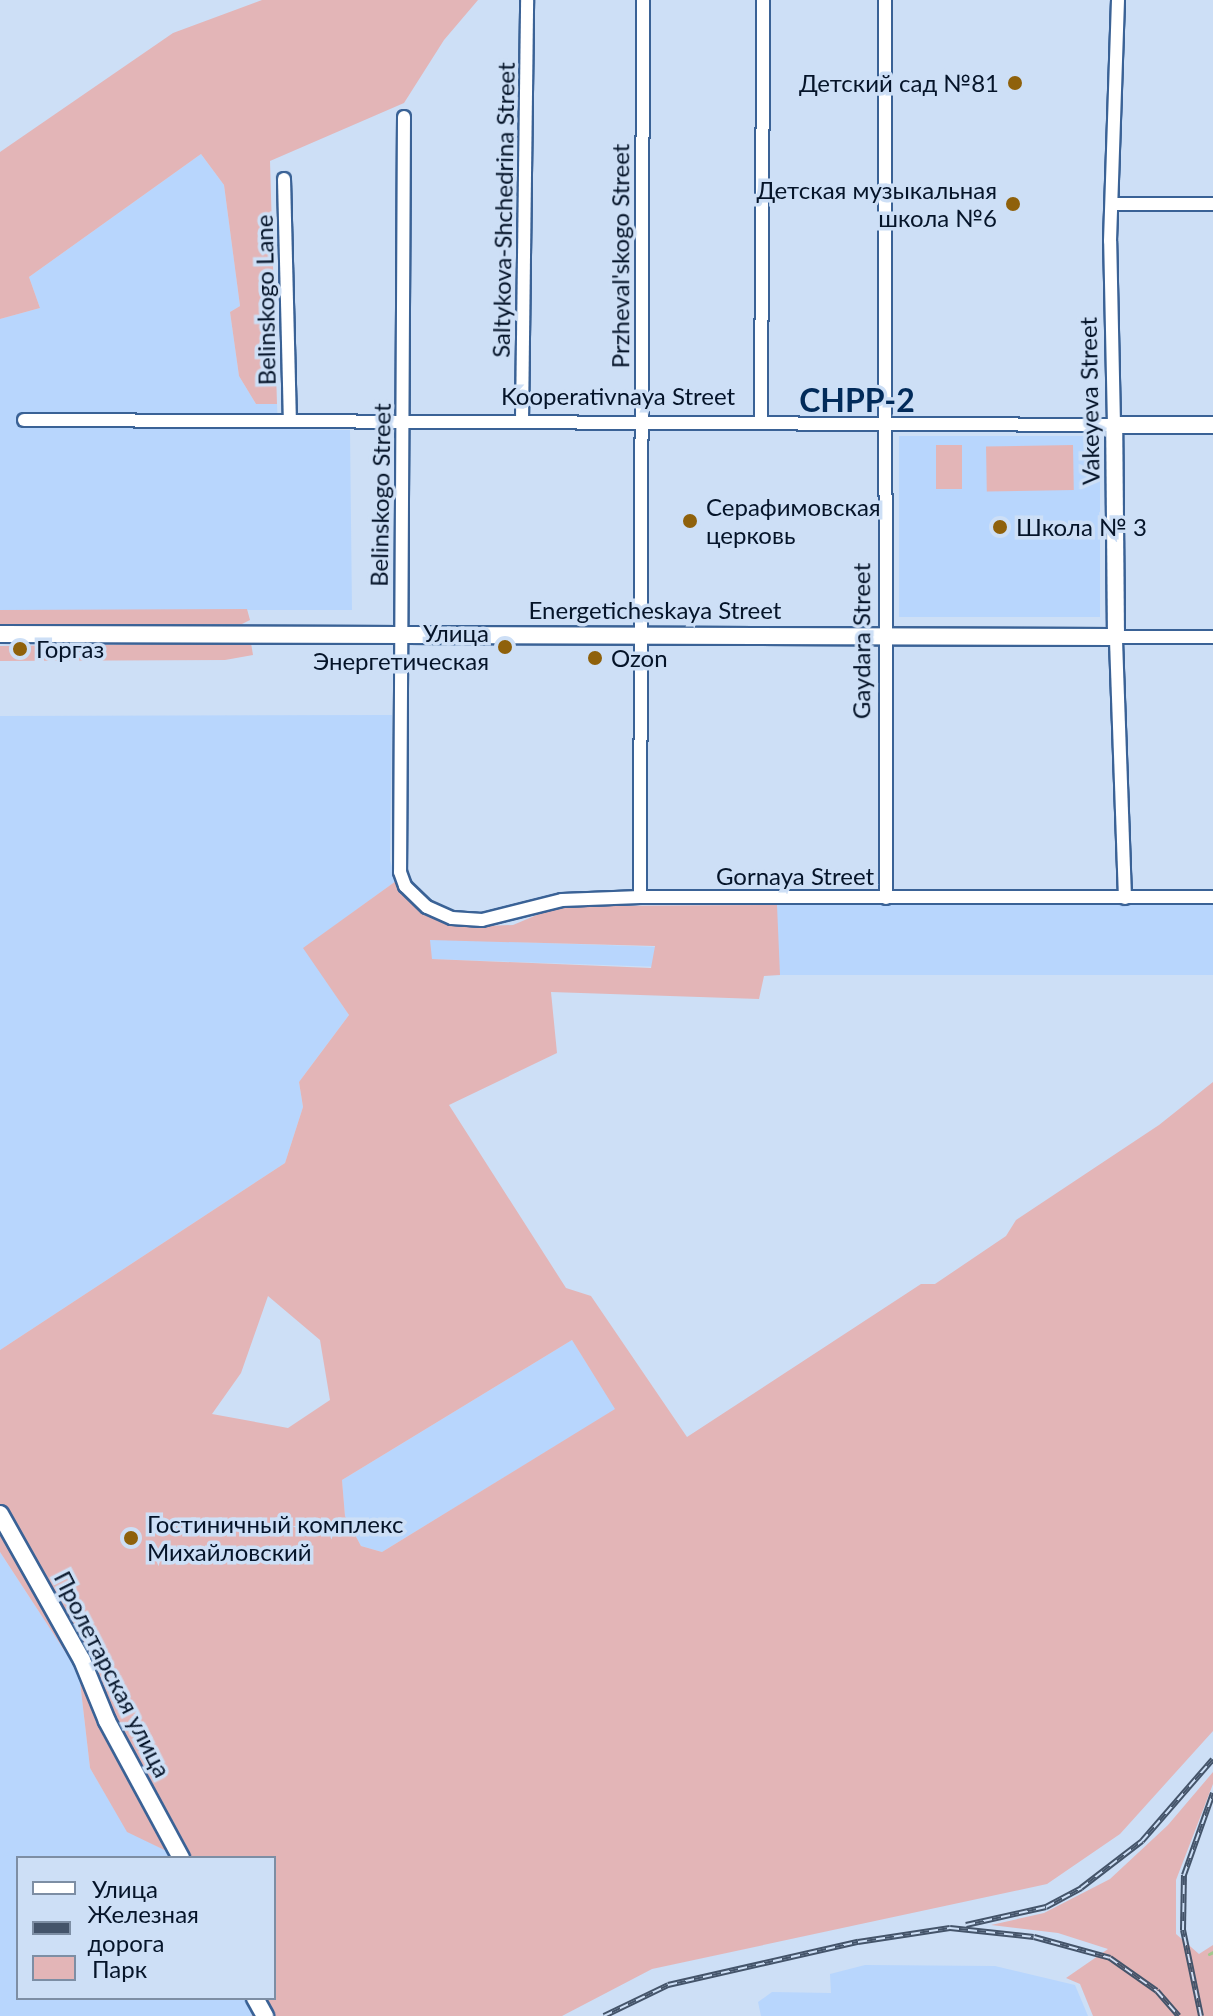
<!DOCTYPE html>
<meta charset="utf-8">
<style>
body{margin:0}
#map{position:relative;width:1213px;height:2016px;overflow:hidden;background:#cddff6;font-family:Lato,sans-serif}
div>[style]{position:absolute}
.built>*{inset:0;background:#b8d6fd;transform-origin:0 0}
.green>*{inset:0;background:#e3b5b7;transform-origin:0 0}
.stream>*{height:3px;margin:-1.5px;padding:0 1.5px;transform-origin:1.5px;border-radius:1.5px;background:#a2c88f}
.roads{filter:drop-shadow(2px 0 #3a6296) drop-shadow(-2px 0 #3a6296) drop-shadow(0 2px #3a6296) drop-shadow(0 -2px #3a6296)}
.street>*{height:12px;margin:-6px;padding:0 6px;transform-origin:6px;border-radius:6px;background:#fff}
.secondary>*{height:16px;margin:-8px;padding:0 8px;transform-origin:8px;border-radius:8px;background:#fff}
.rail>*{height:6px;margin-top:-3px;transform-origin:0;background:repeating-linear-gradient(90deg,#cddff6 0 9px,#44546a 0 18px);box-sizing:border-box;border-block:2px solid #44546a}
.dots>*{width:22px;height:22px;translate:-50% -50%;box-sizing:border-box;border:4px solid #cddff6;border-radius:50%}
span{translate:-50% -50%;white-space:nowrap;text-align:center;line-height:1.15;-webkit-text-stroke:7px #cddff6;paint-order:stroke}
.poi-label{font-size:24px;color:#051429}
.right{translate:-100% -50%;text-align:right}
.left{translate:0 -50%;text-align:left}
.street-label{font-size:24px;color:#051429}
.district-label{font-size:32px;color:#022b5a;font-weight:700}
.legend{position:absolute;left:16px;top:1856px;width:260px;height:144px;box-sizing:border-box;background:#cddff6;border:2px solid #7d8ea4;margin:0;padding:10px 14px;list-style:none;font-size:24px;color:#051429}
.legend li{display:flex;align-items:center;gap:16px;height:40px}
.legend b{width:40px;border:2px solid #7d8ea4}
</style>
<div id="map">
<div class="built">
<div style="clip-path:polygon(201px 154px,224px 185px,240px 306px,230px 312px,239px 376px,256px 404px,277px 404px,278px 429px,350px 430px,352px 610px,0 610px,0 319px,40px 308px,29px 277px)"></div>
<div style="left:1100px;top:436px;width:181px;height:201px;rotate:90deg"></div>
<div style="clip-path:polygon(392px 715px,390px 860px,396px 881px,304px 948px,349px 1015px,299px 1082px,303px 1107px,285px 1163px,0 1350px,0 716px)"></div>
<div style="left:777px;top:905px;width:436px;height:70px"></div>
<div style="left:430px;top:939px;width:225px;height:20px;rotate:2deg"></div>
<div style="clip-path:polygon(572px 1340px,616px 1409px,382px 1552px,361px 1546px,345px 1516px,342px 1480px)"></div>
<div style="clip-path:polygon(0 1552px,79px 1673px,90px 1768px,127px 1831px,181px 1858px,18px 1858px,18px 1998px,259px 1998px,265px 2009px,251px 2016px,0 2016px)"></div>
<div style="clip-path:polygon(865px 1965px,995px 1966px,1075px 1985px,1088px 2016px,761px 2016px,758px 2002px,772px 1992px,831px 1993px,830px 1974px)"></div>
</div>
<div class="green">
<div style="clip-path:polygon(262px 0,478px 0,444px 40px,404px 103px,270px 161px,277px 404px,256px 404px,239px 376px,230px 312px,240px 306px,224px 185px,201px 154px,29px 277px,40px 308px,0 319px,0 152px,173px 33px)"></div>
<div style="left:936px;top:445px;width:26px;height:44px"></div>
<div style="left:1073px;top:445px;width:45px;height:87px;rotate:89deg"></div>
<div style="clip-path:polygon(247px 609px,250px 620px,242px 624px,0 625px,0 610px)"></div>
<div style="clip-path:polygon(251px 643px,253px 655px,225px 660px,0 661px,0 646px)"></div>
<div style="clip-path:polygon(evenodd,396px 881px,414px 905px,462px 927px,513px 925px,551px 909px,576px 906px,777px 905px,780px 975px,764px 976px,759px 999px,551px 992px,557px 1053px,449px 1105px,566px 1288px,591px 1296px,687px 1437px,921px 1284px,935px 1284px,1006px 1236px,1016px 1220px,1159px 1125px,1213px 1082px,1213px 1731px,1120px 1834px,1047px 1884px,652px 1969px,562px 2016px,251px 2016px,264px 2009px,259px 1998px,274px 1998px,274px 1858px,181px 1858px,127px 1832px,90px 1768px,79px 1673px,0 1552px,0 1350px,285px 1163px,303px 1107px,299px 1082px,349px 1015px,303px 948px,396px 881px,430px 940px,654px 946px,655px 946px,651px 968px,432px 959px,430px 940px,396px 881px,268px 1296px,320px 1340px,330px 1400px,288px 1428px,212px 1414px,241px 1373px,268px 1296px,396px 881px,572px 1340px,615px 1409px,382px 1552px,361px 1546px,345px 1516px,342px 1480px,572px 1340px)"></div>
<div style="clip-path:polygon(1213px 1772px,1213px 1784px,1176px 1880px,1176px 1934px,1199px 1954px,1213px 1945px,1213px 2016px,1093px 2016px,1080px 1984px,1066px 1978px,1108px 1949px,1058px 1933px,991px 1925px,1044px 1913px,1110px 1879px,1168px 1825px)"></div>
</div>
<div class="stream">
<div style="left:1209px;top:1954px;width:4px;rotate:-27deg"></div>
</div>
<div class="roads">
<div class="street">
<div style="left:885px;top:0;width:898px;rotate:89.94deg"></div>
<div style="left:404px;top:117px;width:755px;rotate:90.3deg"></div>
<div style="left:400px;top:872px;width:15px;rotate:70deg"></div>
<div style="left:405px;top:886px;width:30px;rotate:44deg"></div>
<div style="left:427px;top:907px;width:27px;rotate:24deg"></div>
<div style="left:452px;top:918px;width:30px;rotate:4deg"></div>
<div style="left:482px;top:920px;width:82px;rotate:-14deg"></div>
<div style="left:562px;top:900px;width:78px;rotate:-2.2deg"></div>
<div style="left:640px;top:897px;width:573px"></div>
<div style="left:284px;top:179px;width:241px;rotate:88.6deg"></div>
<div style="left:1112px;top:204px;width:101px"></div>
<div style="left:24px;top:420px;width:1090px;rotate:0.26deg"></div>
<div style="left:1114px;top:425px;width:184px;rotate:-91.2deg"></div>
<div style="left:1110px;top:241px;width:241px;rotate:-88.1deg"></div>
<div style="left:522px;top:420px;width:420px;rotate:-89.3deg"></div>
<div style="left:761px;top:420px;width:420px;rotate:-89.7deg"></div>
<div style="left:640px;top:897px;width:897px;rotate:-89.81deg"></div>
<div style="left:1125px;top:898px;width:261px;rotate:-92deg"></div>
<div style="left:1116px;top:637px;width:97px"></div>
</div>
<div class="secondary">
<div style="left:0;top:634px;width:1116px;rotate:0.15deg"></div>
<div style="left:1116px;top:637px;width:212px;rotate:-90.5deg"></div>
<div style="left:1114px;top:425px;width:99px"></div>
<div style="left:0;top:1514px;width:167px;rotate:60.7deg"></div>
<div style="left:82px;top:1660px;width:66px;rotate:67.7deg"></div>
<div style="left:107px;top:1721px;width:156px;rotate:61.6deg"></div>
<div style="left:255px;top:1998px;width:21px;rotate:61deg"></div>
</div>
</div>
<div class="rail">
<div style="left:966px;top:1925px;width:82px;rotate:-12.7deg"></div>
<div style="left:1046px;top:1907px;width:40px;rotate:-28deg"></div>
<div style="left:1081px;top:1888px;width:77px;rotate:-37.6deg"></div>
<div style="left:1142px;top:1841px;width:108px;rotate:-49.1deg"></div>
<div style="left:604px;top:2016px;width:71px;rotate:-25.8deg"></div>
<div style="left:668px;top:1985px;width:195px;rotate:-12.8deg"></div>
<div style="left:858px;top:1942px;width:93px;rotate:-8.7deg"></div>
<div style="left:950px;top:1928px;width:84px;rotate:6.1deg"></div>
<div style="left:1034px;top:1937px;width:79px;rotate:15.4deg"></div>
<div style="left:1110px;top:1958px;width:57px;rotate:35.1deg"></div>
<div style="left:1157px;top:1991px;width:33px;rotate:49deg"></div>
<div style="left:1201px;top:2016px;width:88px;rotate:-101.8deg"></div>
<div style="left:1183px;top:1930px;width:55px;rotate:-89deg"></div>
<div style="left:1184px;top:1875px;width:87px;rotate:-70.5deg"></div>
</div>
<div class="dots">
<div style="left:1015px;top:83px;background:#8f610b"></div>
<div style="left:1013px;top:204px;background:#8f610b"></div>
<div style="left:690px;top:521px;background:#8f610b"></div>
<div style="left:1000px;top:527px;background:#8f610b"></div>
<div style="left:505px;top:647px;background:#8f610b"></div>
<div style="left:20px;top:649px;background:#8f610b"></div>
<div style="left:595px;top:658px;background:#8f610b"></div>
<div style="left:131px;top:1538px;background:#8f610b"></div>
</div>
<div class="poi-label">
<span class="right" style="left:999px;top:83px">Детский сад №81</span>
<span class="right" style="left:997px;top:204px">Детская музыкальная<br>школа №6</span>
<span class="left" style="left:706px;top:521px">Серафимовская<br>церковь</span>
<span class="left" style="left:1016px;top:527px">Школа № 3</span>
<span class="right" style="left:489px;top:647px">Улица<br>Энергетическая</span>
<span class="left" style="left:36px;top:649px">Горгаз</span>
<span class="left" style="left:611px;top:658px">Ozon</span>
<span class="left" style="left:147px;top:1538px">Гостиничный комплекс<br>Михайловский</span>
</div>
<div class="street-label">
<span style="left:503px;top:210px;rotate:-89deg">Saltykova-Shchedrina Street</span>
<span style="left:620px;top:256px;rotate:-90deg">Przheval'skogo Street</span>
<span style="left:265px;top:300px;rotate:-91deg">Belinskogo Lane</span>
<span style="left:618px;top:396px">Kooperativnaya Street</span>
<span style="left:1089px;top:401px;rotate:-91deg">Vakeyeva Street</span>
<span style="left:380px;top:495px;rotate:-89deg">Belinskogo Street</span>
<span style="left:655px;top:610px">Energeticheskaya Street</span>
<span style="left:861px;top:641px;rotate:-90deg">Gaydara Street</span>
<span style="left:795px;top:876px">Gornaya Street</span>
<span style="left:113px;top:1674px;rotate:63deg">Пролетарская улица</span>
</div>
<div class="district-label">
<span style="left:857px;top:400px">CHPP-2</span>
</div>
<ul class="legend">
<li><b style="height:10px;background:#fff"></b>Улица</li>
<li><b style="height:10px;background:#44546a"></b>Железная дорога</li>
<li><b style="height:22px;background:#e3b5b7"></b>Парк</li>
</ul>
</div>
